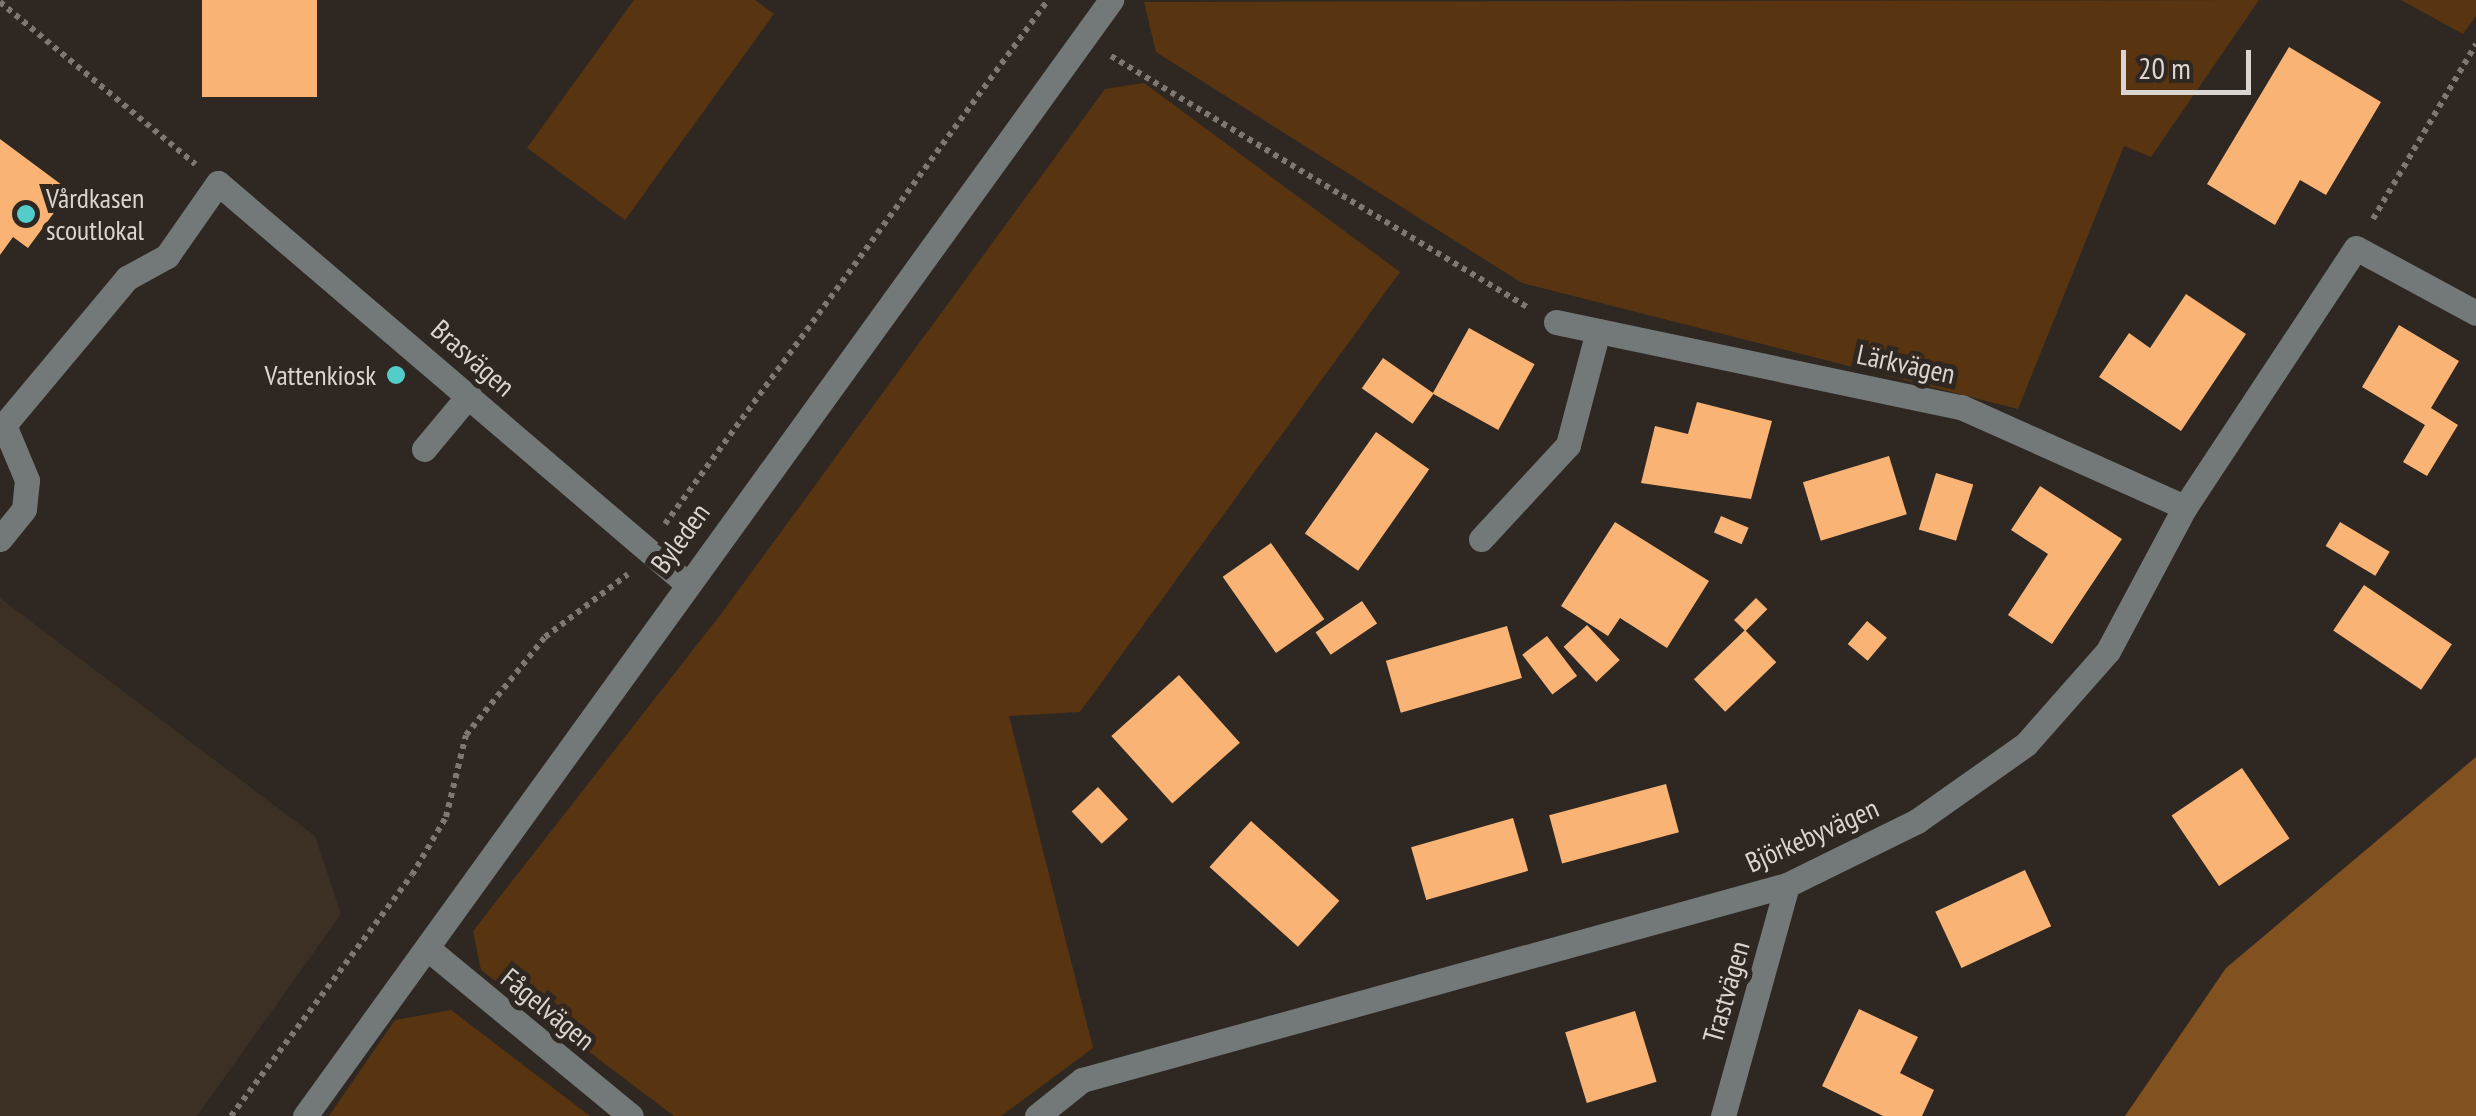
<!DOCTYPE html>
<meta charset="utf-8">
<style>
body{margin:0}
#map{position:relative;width:2476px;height:1116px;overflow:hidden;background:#2f2721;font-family:"PT Sans Narrow",sans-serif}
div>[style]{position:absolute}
.built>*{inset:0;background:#3c3025}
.green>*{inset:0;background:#583510}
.forest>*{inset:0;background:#815120}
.building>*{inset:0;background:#f9b475;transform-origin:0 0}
.path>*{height:6px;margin-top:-3px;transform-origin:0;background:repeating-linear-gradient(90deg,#7e7772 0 5px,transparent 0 10px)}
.minor>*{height:25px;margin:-12.5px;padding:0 12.5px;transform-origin:12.5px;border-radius:12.5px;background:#737978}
.dots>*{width:28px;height:28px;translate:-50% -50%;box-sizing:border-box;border:5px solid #2f2721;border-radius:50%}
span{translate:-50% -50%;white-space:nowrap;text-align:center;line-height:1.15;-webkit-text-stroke:10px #2f2721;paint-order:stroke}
.poi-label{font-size:28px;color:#dbd5d1}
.left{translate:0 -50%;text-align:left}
.right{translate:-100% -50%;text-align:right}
.street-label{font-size:28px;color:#dbd5d1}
.scale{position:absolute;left:2121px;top:50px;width:130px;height:45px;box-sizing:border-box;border:5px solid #dbd5d1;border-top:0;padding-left:12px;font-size:30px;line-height:35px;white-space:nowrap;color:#dbd5d1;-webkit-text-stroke:8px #2f2721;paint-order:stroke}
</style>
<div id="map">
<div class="built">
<div style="clip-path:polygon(0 598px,315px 836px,341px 914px,197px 1116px,0 1116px)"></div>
</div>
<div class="green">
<div style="clip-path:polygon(634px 0,755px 0,774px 14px,625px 220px,527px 148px)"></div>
<div style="clip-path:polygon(2259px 0,2151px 157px,2124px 146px,2018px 409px,1522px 283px,1156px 52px,1144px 2px)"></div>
<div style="clip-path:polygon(2401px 0,2476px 0,2476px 16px,2463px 34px)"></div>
<div style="clip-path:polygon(1144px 83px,1400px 272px,1080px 712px,1009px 716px,1093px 1048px,1001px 1116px,674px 1116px,481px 970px,473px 931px,721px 614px,1105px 89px)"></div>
<div style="clip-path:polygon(451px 1010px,590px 1116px,329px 1116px,395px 1020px)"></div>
</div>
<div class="forest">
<div style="clip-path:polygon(2476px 757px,2476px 1116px,2125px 1116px,2226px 968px)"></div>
</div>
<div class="building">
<div style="left:202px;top:0;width:115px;height:97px"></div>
<div style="clip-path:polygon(2289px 47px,2381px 102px,2326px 195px,2300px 180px,2275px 225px,2207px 184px)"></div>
<div style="clip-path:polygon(0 139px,70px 191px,28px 248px,13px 237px,0 255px)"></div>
<div style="clip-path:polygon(2186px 294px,2246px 334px,2181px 431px,2099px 377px,2129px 333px,2150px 348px)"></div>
<div style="clip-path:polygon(2399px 325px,2459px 361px,2431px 408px,2458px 425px,2427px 476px,2403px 462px,2425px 425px,2362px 387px)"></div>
<div style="left:1469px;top:328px;width:75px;height:75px;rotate:29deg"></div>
<div style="left:1383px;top:358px;width:62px;height:37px;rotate:35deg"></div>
<div style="left:394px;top:362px;width:21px;height:17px;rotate:43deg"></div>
<div style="clip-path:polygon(1697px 402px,1772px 421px,1751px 499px,1641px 483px,1655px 426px,1688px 434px)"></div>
<div style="left:1376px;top:432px;width:65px;height:124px;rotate:35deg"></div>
<div style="left:1889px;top:456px;width:61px;height:90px;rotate:73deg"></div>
<div style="left:1936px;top:473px;width:39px;height:59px;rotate:17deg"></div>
<div style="clip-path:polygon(2040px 486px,2122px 539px,2052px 644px,2008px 615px,2048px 554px,2011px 530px)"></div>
<div style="left:1721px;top:516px;width:30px;height:18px;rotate:23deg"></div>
<div style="clip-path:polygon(1615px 522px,1709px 581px,1667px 648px,1620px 618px,1608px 636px,1561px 606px)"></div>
<div style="left:2340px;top:522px;width:58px;height:28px;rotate:31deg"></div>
<div style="left:1271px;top:543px;width:93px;height:59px;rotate:55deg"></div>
<div style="left:2364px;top:585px;width:106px;height:55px;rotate:34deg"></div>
<div style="left:1756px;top:598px;width:16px;height:31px;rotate:45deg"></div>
<div style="left:1362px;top:601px;width:27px;height:56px;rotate:56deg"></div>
<div style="left:1867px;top:621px;width:26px;height:30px;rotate:40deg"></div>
<div style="left:1587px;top:625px;width:48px;height:32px;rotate:47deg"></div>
<div style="left:1507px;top:626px;width:54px;height:126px;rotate:74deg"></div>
<div style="left:1745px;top:630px;width:45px;height:71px;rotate:46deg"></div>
<div style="left:1547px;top:636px;width:50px;height:31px;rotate:53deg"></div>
<div style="left:1179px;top:675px;width:91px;height:91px;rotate:48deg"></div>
<div style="left:2242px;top:768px;width:85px;height:85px;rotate:56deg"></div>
<div style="left:1666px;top:784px;width:50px;height:121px;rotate:75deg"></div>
<div style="left:1098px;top:787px;width:44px;height:36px;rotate:47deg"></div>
<div style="left:1513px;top:818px;width:55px;height:106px;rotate:74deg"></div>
<div style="left:1251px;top:821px;width:119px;height:62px;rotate:42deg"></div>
<div style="left:2025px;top:870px;width:62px;height:99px;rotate:65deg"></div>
<div style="clip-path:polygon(1859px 1009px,1918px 1037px,1900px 1073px,1934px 1090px,1922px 1116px,1883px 1116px,1822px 1086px)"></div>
<div style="left:1635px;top:1011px;width:74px;height:73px;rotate:73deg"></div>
</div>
<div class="path">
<div style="left:0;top:2px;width:254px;rotate:39.7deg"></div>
<div style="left:1111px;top:56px;width:487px;rotate:31.1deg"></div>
<div style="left:2373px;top:219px;width:203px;rotate:-59.5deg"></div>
<div style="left:665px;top:524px;width:649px;rotate:-53.84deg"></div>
<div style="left:231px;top:1116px;width:301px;rotate:-53.1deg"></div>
<div style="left:412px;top:875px;width:67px;rotate:-59.6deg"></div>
<div style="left:446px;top:817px;width:84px;rotate:-76.3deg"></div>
<div style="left:466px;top:735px;width:126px;rotate:-51.1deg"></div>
<div style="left:545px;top:637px;width:104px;rotate:-37.2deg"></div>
</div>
<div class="minor">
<div style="left:1556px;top:322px;width:414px;rotate:11.9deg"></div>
<div style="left:1961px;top:407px;width:245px;rotate:24.1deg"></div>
<div style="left:424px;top:449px;width:70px;rotate:-50.2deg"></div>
<div style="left:0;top:539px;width:38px;rotate:-51deg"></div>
<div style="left:24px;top:509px;width:29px;rotate:-84deg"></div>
<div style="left:27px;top:480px;width:60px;rotate:-112.7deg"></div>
<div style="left:4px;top:425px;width:192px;rotate:-50.1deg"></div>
<div style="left:127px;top:278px;width:46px;rotate:-28.8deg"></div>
<div style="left:167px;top:256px;width:89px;rotate:-55.1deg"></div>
<div style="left:218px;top:183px;width:614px;rotate:40.51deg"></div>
<div style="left:1481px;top:539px;width:128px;rotate:-47.2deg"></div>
<div style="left:1568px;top:445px;width:118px;rotate:-75.3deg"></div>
<div style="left:427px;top:948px;width:264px;rotate:39.5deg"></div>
<div style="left:305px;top:1116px;width:1377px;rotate:-54.16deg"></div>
<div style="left:1037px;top:1116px;width:58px;rotate:-38.7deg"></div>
<div style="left:1082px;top:1080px;width:731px;rotate:-15.46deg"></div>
<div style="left:1787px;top:885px;width:145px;rotate:-26.2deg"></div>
<div style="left:1917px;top:821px;width:133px;rotate:-35.2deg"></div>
<div style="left:2026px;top:744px;width:124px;rotate:-48.6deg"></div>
<div style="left:2108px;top:651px;width:163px;rotate:-61.9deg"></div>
<div style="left:2185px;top:507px;width:310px;rotate:-56.6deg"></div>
<div style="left:2356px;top:248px;width:136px;rotate:28.4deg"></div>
<div style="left:1723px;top:1116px;width:240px;rotate:-74.5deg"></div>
</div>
<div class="dots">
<div style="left:26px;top:214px;background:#53cdca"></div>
<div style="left:396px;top:375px;background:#53cdca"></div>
</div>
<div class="poi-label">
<span class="left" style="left:46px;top:214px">Vårdkasen<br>scoutlokal</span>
<span class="right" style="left:376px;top:375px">Vattenkiosk</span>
</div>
<div class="street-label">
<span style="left:473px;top:358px;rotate:41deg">Brasvägen</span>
<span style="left:1906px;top:364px;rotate:12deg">Lärkvägen</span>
<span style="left:680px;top:538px;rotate:-54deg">Byleden</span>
<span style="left:1812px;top:835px;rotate:-24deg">Björkebyvägen</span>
<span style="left:1726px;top:992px;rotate:-74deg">Trastvägen</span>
<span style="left:548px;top:1009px;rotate:39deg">Fågelvägen</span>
</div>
<div class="scale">20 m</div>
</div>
